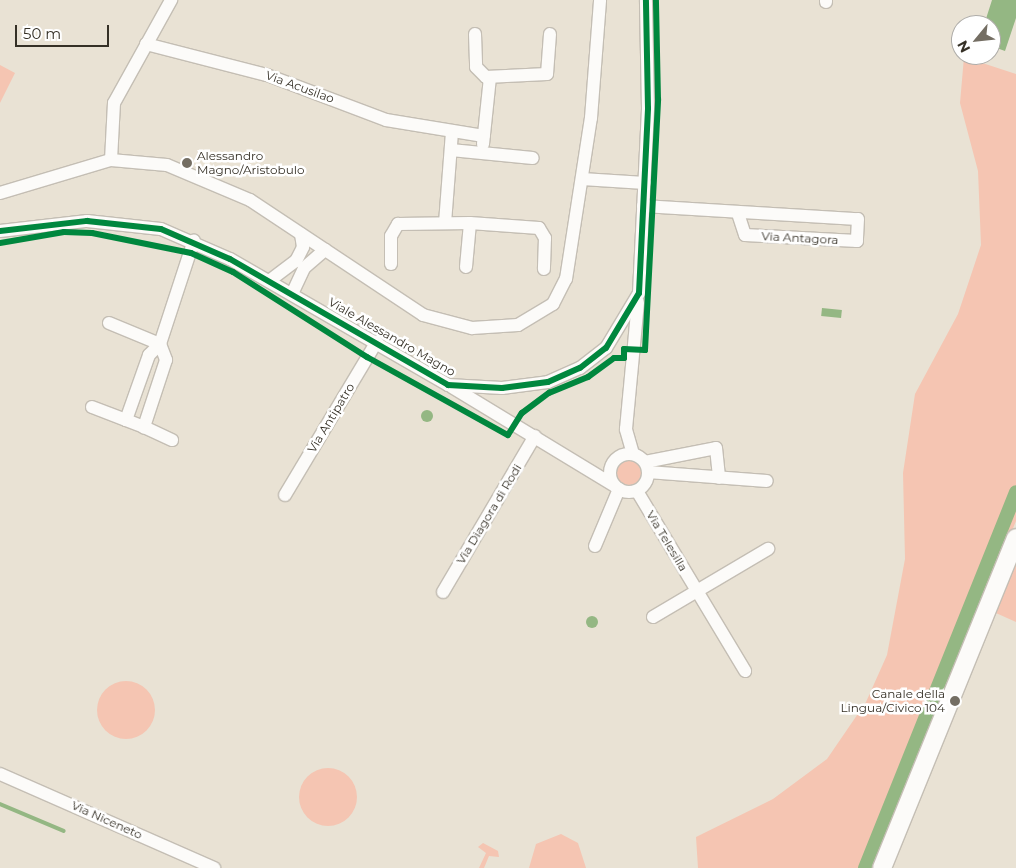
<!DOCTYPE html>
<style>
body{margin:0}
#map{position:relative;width:1016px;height:868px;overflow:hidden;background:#e9e2d4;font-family:Montserrat,sans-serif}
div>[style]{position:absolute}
.green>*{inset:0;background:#f5c5b2}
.round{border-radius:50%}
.water>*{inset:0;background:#94b783;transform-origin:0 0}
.stream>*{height:4px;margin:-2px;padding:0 2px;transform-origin:2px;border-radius:2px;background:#94b783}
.canal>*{height:14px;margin:-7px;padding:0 7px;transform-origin:7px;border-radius:7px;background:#94b783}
.roads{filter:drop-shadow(1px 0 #c4beb4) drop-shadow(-1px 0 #c4beb4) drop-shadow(0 1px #c4beb4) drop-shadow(0 -1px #c4beb4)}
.street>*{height:12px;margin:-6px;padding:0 6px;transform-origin:6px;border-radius:6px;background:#fcfbf9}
.street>.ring{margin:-6px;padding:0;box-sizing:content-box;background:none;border:12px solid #fcfbf9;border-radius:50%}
.secondary>*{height:18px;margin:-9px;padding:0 9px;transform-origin:9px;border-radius:9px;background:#fcfbf9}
.cycleway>*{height:6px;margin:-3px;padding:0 3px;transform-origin:3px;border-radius:3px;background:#00873e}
.dots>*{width:14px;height:14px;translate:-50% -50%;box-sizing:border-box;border:2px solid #fff;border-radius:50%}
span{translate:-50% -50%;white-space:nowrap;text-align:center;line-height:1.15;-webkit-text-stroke:5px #fff;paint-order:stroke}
.street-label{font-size:12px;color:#353026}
.poi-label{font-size:12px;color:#353026}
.left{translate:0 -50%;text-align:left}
.right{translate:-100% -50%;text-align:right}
.north{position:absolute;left:951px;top:15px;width:50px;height:50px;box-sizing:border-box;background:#fff;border:1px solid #aeaca8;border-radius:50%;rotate:242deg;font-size:14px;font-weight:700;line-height:20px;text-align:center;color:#353026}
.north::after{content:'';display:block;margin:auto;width:18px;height:22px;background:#746e63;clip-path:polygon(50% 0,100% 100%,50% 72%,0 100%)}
.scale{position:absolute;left:15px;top:25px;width:94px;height:22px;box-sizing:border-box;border:2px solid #353026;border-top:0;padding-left:6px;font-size:15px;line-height:18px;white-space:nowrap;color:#353026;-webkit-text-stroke:4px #fff;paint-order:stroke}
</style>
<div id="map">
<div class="green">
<div style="clip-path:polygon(964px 57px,1016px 74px,1016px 521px,875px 868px,698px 868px,696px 837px,773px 799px,827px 759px,866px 702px,887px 655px,905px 559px,903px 473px,915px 394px,958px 314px,981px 245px,978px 171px,960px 103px)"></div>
<div style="clip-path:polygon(0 65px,15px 73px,0 103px)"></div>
<div class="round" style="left:617px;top:461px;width:24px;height:24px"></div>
<div style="clip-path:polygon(1016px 538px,1016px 622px,987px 609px)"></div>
<div class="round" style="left:97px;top:681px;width:58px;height:58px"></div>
<div class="round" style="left:299px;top:768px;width:58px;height:58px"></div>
<div style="clip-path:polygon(561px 834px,578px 843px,586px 868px,529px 868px,536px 844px)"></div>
<div style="clip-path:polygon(483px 843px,498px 851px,499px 857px,489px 856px,484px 868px,479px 868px,486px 853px,478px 847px)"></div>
</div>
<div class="water">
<div style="clip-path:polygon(992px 0,1016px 0,1016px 18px,1005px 51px,991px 46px,991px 25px,984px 25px)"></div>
<div style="left:822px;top:308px;width:20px;height:8px;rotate:6deg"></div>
<div class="round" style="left:421px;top:410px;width:12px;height:12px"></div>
<div class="round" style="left:586px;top:616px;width:12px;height:12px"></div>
</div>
<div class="stream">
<div style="left:0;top:804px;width:69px;rotate:22.9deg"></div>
</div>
<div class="canal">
<div style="left:865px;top:868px;width:405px;rotate:-68.1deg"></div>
</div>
<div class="roads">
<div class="street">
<div style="left:826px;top:0;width:2px;rotate:90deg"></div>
<div style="left:475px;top:34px;width:33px;rotate:88deg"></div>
<div style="left:476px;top:67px;width:14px;rotate:45deg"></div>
<div style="left:486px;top:77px;width:61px;rotate:-2.8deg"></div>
<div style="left:547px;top:74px;width:40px;rotate:-85.7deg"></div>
<div style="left:146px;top:44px;width:125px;rotate:14.4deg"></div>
<div style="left:267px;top:75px;width:127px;rotate:20.7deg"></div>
<div style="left:386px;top:120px;width:99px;rotate:9.3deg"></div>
<div style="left:483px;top:144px;width:67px;rotate:-84deg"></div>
<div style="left:451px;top:150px;width:82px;rotate:5.6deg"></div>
<div style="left:111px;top:160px;width:57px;rotate:-87deg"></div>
<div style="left:114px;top:103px;width:118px;rotate:-61deg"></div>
<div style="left:582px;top:179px;width:63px;rotate:3.6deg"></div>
<div style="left:0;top:193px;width:116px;rotate:-16.6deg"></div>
<div style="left:111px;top:160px;width:56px;rotate:5.1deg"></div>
<div style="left:167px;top:165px;width:90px;rotate:22.9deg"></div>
<div style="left:250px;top:200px;width:208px;rotate:33.6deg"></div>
<div style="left:423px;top:315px;width:51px;rotate:14.9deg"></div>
<div style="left:472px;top:328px;width:46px;rotate:-3.7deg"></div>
<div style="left:518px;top:325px;width:41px;rotate:-31deg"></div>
<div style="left:553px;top:304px;width:28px;rotate:-63deg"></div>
<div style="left:566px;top:279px;width:163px;rotate:-81.2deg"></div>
<div style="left:591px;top:118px;width:118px;rotate:-85.6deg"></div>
<div style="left:643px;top:206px;width:215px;rotate:3.5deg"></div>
<div style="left:858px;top:219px;width:22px;rotate:93deg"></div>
<div style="left:857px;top:241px;width:112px;rotate:-176.9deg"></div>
<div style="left:745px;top:235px;width:23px;rotate:-108deg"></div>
<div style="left:445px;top:223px;width:92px;rotate:-85.6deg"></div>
<div style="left:0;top:231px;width:88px;rotate:-6.6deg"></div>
<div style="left:87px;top:221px;width:74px;rotate:6.2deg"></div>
<div style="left:161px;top:229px;width:75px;rotate:23.5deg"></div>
<div style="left:230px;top:259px;width:252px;rotate:30deg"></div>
<div style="left:448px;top:385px;width:54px;rotate:3.2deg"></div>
<div style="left:502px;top:388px;width:46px;rotate:-7.4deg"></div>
<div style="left:548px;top:382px;width:35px;rotate:-24deg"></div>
<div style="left:580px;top:368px;width:33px;rotate:-38deg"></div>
<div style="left:606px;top:348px;width:64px;rotate:-59deg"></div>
<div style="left:639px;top:293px;width:185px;rotate:-87.2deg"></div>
<div style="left:648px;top:108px;width:108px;rotate:-91.1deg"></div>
<div style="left:391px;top:264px;width:28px;rotate:-90deg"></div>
<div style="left:391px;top:236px;width:14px;rotate:-60deg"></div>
<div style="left:398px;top:224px;width:72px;rotate:-0.8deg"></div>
<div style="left:470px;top:223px;width:69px;rotate:4.1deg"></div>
<div style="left:539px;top:228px;width:12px;rotate:59deg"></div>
<div style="left:545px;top:238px;width:31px;rotate:92deg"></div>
<div style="left:466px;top:267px;width:44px;rotate:-84.8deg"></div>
<div style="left:269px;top:281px;width:34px;rotate:-37deg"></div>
<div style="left:296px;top:261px;width:16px;rotate:-63deg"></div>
<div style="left:303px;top:247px;width:13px;rotate:-99deg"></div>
<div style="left:292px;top:294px;width:29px;rotate:-65deg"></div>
<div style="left:304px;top:268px;width:28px;rotate:-41deg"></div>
<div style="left:109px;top:323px;width:55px;rotate:22.4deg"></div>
<div style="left:160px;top:344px;width:17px;rotate:69deg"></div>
<div style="left:166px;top:360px;width:71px;rotate:108.2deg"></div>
<div style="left:144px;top:427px;width:19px;rotate:-159deg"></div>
<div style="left:126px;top:420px;width:69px;rotate:-70.5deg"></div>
<div style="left:149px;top:355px;width:16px;rotate:-45deg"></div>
<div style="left:160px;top:344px;width:109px;rotate:-71.9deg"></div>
<div style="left:452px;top:387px;width:191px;rotate:31.3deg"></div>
<div style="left:92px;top:407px;width:36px;rotate:21deg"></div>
<div style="left:144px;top:427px;width:31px;rotate:25deg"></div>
<div class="ring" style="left:610px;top:454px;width:26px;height:26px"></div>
<div style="left:633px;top:454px;width:26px;rotate:-106deg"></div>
<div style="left:626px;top:429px;width:127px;rotate:-84.6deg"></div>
<div style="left:645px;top:462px;width:72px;rotate:-11.2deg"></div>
<div style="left:716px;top:448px;width:30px;rotate:84deg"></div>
<div style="left:648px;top:472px;width:119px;rotate:4.3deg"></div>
<div style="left:637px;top:491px;width:210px;rotate:59deg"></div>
<div style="left:285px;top:495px;width:179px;rotate:-59.1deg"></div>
<div style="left:595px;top:546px;width:62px;rotate:-67.2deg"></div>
<div style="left:443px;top:592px;width:181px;rotate:-59.5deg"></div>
<div style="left:653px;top:617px;width:134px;rotate:-30.6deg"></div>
<div style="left:0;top:774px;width:234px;rotate:23.7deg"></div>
</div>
<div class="secondary">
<div style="left:882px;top:868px;width:356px;rotate:-67.9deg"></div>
</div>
</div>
<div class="cycleway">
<div style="left:0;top:231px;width:88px;rotate:-6.6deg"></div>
<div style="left:87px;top:221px;width:74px;rotate:6.2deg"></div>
<div style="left:161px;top:229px;width:75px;rotate:23.5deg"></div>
<div style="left:230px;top:259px;width:252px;rotate:30deg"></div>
<div style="left:448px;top:385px;width:54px;rotate:3.2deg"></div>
<div style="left:502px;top:388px;width:46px;rotate:-7.4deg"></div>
<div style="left:548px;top:382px;width:35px;rotate:-24deg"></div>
<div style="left:580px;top:368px;width:33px;rotate:-38deg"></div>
<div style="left:606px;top:348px;width:64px;rotate:-59deg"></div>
<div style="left:639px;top:293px;width:185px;rotate:-87.2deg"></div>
<div style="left:648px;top:108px;width:108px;rotate:-91.1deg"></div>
<div style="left:0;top:243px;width:65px;rotate:-9.8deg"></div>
<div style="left:64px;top:232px;width:28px;rotate:2deg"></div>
<div style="left:92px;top:233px;width:101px;rotate:11.4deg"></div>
<div style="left:191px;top:253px;width:46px;rotate:24.3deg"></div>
<div style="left:233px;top:272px;width:159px;rotate:32.4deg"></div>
<div style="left:367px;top:357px;width:161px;rotate:29deg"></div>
<div style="left:508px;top:435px;width:26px;rotate:-58deg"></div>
<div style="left:522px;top:413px;width:34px;rotate:-37deg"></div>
<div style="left:549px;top:393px;width:42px;rotate:-22.3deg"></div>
<div style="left:588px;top:377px;width:32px;rotate:-36deg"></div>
<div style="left:614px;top:358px;width:10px"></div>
<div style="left:624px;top:358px;width:9px;rotate:-90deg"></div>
<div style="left:624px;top:349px;width:21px;rotate:3deg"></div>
<div style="left:645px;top:350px;width:251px;rotate:-87deg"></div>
<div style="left:658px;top:99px;width:99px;rotate:-91.2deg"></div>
</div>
<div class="dots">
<div style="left:187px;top:163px;background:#746e63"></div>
<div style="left:955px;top:701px;background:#746e63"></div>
</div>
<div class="street-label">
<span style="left:300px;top:87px;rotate:20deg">Via Acusilao</span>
<span style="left:800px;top:238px;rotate:3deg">Via Antagora</span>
<span style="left:392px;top:337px;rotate:30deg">Viale Alessandro Magno</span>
<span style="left:331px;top:418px;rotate:-59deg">Via Antipatro</span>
<span style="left:489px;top:514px;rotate:-59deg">Via Diagora di Rodi</span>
<span style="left:667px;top:541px;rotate:59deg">Via Telesilla</span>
<span style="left:107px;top:820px;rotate:24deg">Via Niceneto</span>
</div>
<div class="poi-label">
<span class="left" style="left:197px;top:163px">Alessandro<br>Magno/Aristobulo</span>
<span class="right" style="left:945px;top:701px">Canale della<br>Lingua/Civico 104</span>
</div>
<div class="north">N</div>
<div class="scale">50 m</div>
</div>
